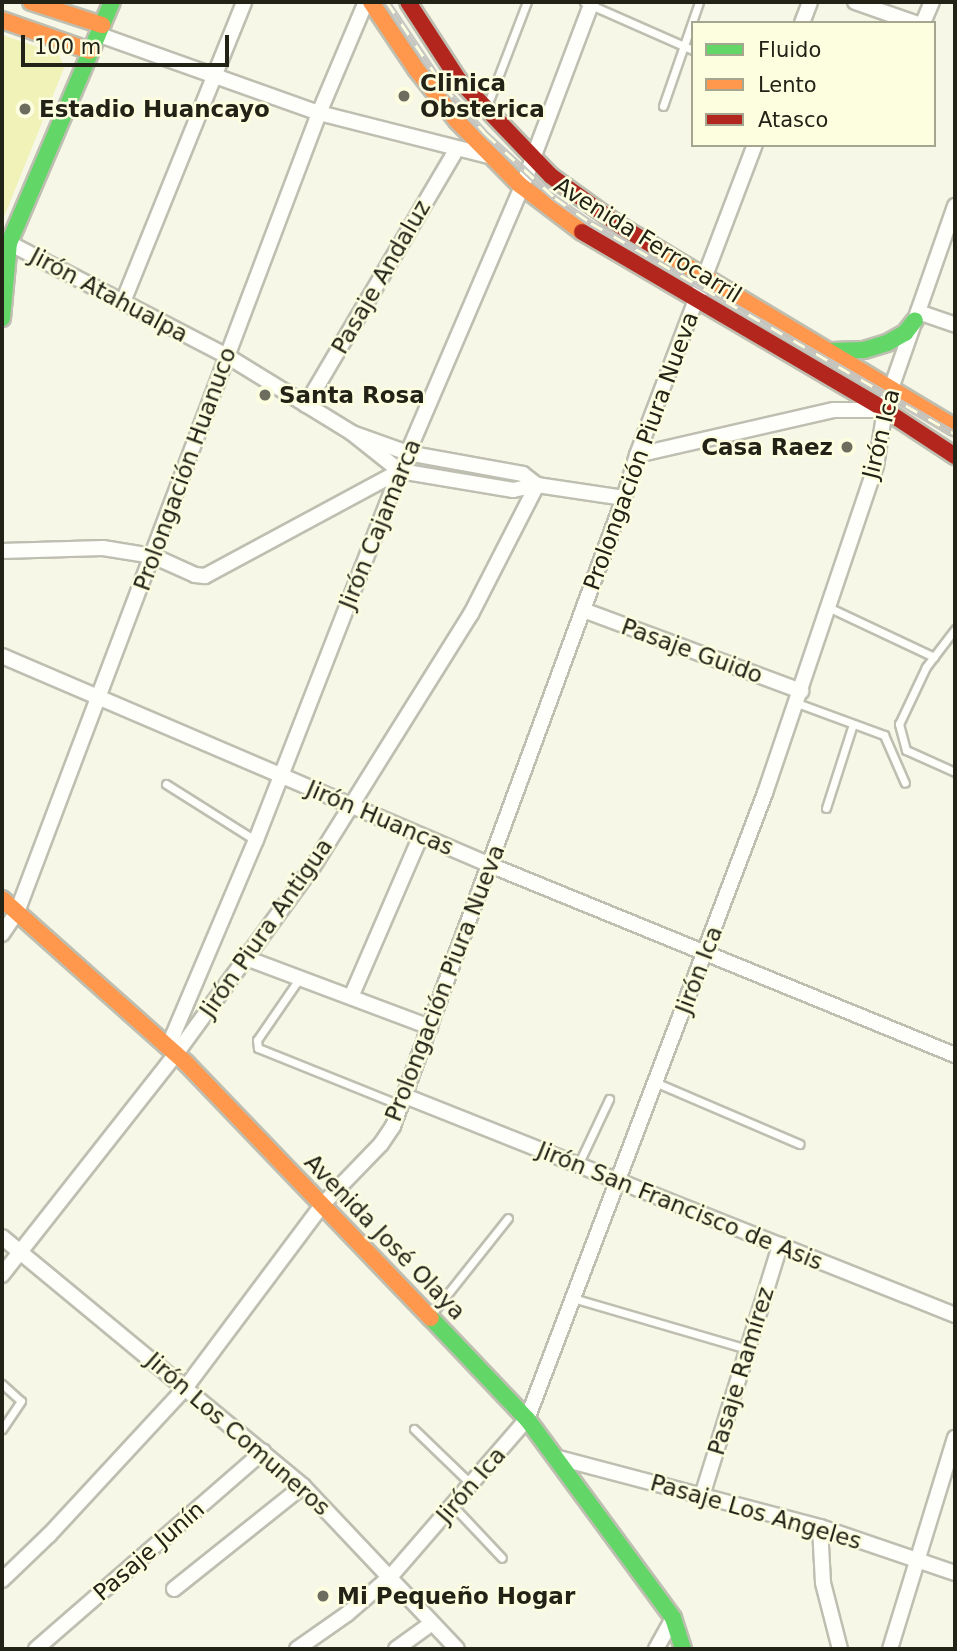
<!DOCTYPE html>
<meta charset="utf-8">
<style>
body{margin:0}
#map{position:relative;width:957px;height:1651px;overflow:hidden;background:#f6f7e6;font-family:"DejaVu Sans",sans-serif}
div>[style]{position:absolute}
.green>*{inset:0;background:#f0f2b8}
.roads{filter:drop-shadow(2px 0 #bebeb1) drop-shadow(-2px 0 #bebeb1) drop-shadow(0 2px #bebeb1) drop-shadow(0 -2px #bebeb1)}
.lane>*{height:7px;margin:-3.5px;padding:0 3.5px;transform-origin:3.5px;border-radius:3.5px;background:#fefefb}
.street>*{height:14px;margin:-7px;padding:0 7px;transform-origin:7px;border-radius:7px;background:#fefefb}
.fast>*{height:16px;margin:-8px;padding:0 8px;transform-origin:8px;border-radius:8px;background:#63d668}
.slow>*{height:16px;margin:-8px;padding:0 8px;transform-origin:8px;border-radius:8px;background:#ff974d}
.jam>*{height:16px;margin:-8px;padding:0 8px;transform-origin:8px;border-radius:8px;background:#b3261e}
.rail>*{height:7px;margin-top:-3.5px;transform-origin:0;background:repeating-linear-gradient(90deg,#fcfedf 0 13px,#c6c6c1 0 26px);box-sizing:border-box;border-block:2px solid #c6c6c1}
.dots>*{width:19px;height:19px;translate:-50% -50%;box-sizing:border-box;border:4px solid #fcfedf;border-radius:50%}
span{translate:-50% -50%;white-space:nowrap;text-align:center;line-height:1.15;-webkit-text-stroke:5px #fcfedf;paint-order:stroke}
.poi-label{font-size:23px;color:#222217;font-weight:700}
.left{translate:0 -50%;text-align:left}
.right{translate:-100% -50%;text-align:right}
.street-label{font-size:23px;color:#222217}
.frame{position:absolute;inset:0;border:4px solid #222217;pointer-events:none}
.legend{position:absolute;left:691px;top:21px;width:245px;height:126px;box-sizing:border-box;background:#fcfedf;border:2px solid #a5a68f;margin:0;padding:9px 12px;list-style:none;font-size:21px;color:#222217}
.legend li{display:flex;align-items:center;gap:14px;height:35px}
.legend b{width:35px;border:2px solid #a5a68f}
.scale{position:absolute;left:21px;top:35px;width:208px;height:32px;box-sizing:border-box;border:4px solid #222217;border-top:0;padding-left:9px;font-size:21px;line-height:24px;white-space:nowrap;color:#222217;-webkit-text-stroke:5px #fcfedf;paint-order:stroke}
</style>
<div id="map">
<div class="green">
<div style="clip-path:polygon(2px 35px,59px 54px,64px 68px,2px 222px)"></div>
</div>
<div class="roads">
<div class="lane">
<div style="left:584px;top:2px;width:119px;rotate:23.8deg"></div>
<div style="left:487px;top:106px;width:111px;rotate:-69deg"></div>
<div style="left:663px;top:106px;width:110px;rotate:-70.9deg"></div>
<div style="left:830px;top:608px;width:115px;rotate:25.2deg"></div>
<div style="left:955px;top:629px;width:48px;rotate:127.3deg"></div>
<div style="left:926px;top:667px;width:63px;rotate:115.3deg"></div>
<div style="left:899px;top:724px;width:27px;rotate:75deg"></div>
<div style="left:906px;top:750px;width:54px;rotate:24.2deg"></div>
<div style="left:797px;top:703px;width:93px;rotate:20.2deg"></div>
<div style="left:884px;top:735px;width:52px;rotate:66.4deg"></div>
<div style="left:166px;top:784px;width:105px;rotate:32.2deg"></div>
<div style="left:826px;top:808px;width:88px;rotate:-72.2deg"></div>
<div style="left:299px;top:979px;width:74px;rotate:124.5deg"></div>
<div style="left:257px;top:1040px;width:8px;rotate:83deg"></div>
<div style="left:258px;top:1048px;width:153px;rotate:21.9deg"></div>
<div style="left:657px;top:1083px;width:155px;rotate:23.2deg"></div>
<div style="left:578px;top:1165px;width:73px;rotate:-64.8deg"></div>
<div style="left:573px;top:1298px;width:181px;rotate:16.3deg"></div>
<div style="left:430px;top:1316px;width:125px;rotate:-51.5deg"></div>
<div style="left:2px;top:1384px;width:25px;rotate:42deg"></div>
<div style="left:21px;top:1401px;width:34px;rotate:124deg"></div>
<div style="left:414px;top:1429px;width:79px;rotate:44deg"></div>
<div style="left:453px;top:1506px;width:71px;rotate:46.7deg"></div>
</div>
<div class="street">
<div style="left:855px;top:2px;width:64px;rotate:19.3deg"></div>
<div style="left:802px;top:23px;width:22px;rotate:-69deg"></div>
<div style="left:923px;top:23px;width:23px;rotate:-67deg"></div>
<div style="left:97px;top:34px;width:236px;rotate:19.6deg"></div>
<div style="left:319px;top:113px;width:175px;rotate:14.2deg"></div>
<div style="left:9px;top:243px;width:246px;rotate:27.4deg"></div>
<div style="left:227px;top:356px;width:147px;rotate:31.6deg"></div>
<div style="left:352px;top:433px;width:61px;rotate:38.4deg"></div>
<div style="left:400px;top:471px;width:115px;rotate:9.5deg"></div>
<div style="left:513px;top:490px;width:25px;rotate:-12deg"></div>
<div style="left:537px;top:485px;width:88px;rotate:8.5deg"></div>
<div style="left:123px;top:302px;width:323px;rotate:-68deg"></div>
<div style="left:918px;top:312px;width:39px;rotate:19deg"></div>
<div style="left:306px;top:405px;width:296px;rotate:-59.5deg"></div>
<div style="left:637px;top:455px;width:202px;rotate:-12.9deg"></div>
<div style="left:834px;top:410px;width:46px"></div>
<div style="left:2px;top:551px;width:101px;rotate:-1.7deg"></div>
<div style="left:103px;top:548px;width:51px;rotate:9.1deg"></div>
<div style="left:153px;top:556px;width:46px;rotate:24.3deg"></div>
<div style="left:195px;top:575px;width:10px;rotate:6deg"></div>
<div style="left:205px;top:576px;width:221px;rotate:-28.3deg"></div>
<div style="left:583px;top:610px;width:233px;rotate:20.4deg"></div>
<div style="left:2px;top:656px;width:531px;rotate:23.18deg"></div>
<div style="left:490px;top:865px;width:502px;rotate:22.23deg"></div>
<div style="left:2px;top:934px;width:27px;rotate:-56deg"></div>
<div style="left:17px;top:912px;width:854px;rotate:-69.29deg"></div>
<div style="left:319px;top:113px;width:121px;rotate:-67.1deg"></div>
<div style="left:246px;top:958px;width:197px;rotate:20.6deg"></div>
<div style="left:351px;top:997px;width:176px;rotate:-66.6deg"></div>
<div style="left:168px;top:1047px;width:225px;rotate:-67deg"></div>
<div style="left:256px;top:840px;width:396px;rotate:-68.7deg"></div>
<div style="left:400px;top:471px;width:323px;rotate:-66.8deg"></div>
<div style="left:527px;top:174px;width:184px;rotate:-69.3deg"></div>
<div style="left:405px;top:1096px;width:592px;rotate:21.71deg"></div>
<div style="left:2px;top:1237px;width:391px;rotate:39.6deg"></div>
<div style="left:303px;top:1486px;width:224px;rotate:46.6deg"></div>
<div style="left:2px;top:1275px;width:281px;rotate:-51.8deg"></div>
<div style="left:176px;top:1054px;width:234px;rotate:-53.9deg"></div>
<div style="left:314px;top:865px;width:296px;rotate:-58deg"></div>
<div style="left:471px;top:614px;width:145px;rotate:-62.9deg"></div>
<div style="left:537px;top:485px;width:18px;rotate:-142deg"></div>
<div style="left:523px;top:474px;width:117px;rotate:-169.7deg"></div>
<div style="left:408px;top:453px;width:59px;rotate:-160.3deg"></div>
<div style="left:555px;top:1457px;width:274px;rotate:14.8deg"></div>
<div style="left:820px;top:1527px;width:143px;rotate:18.8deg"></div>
<div style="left:702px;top:1496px;width:263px;rotate:-72.7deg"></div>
<div style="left:820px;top:1527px;width:56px;rotate:86.9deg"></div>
<div style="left:823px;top:1583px;width:68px;rotate:75.6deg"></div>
<div style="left:2px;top:1580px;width:65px;rotate:-43.8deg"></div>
<div style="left:49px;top:1535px;width:202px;rotate:-47.2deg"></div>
<div style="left:186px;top:1387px;width:229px;rotate:-53.2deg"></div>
<div style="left:323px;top:1204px;width:83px;rotate:-46deg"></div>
<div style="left:381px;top:1144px;width:22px;rotate:-56deg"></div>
<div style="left:393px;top:1126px;width:669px;rotate:-69.8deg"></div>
<div style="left:624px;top:498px;width:45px;rotate:-73.2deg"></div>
<div style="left:637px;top:455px;width:332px;rotate:-69.2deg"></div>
<div style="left:174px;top:1589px;width:165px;rotate:-38.6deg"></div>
<div style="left:36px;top:1649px;width:301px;rotate:-41deg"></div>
<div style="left:297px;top:1649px;width:61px;rotate:-35deg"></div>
<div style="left:347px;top:1614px;width:58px;rotate:-40.8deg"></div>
<div style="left:391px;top:1576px;width:208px;rotate:-49.1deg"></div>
<div style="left:527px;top:1419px;width:670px;rotate:-69.18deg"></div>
<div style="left:765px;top:793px;width:345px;rotate:-71.3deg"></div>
<div style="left:876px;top:466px;width:64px;rotate:-81deg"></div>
<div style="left:886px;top:403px;width:209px;rotate:-70.7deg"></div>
<div style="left:396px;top:1649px;width:44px;rotate:-35.8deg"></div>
<div style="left:656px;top:1649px;width:35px;rotate:-61deg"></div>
<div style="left:890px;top:1649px;width:221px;rotate:-72.9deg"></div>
</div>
<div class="fast">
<div style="left:2px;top:318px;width:75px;rotate:-84.7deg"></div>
<div style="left:9px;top:243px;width:262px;rotate:-66.9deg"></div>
<div style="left:832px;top:351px;width:32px;rotate:-2deg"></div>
<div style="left:864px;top:350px;width:24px;rotate:-17deg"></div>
<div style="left:887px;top:343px;width:21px;rotate:-29deg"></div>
<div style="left:905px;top:333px;width:16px;rotate:-52deg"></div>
<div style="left:431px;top:1318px;width:139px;rotate:46.5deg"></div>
<div style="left:527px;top:1419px;width:247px;rotate:53.7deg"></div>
<div style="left:673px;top:1618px;width:33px;rotate:72deg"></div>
</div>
<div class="slow">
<div style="left:31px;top:2px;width:75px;rotate:17.9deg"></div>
<div style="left:371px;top:2px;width:81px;rotate:56.1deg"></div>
<div style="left:416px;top:69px;width:66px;rotate:51.7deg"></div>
<div style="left:457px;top:121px;width:90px;rotate:45.5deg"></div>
<div style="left:520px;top:185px;width:78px;rotate:37.2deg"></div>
<div style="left:2px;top:20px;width:93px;rotate:19.4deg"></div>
<div style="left:660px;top:250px;width:344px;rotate:31deg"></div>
<div style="left:2px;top:899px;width:248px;rotate:41.7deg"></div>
<div style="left:187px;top:1064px;width:352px;rotate:46.2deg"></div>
</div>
<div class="jam">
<div style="left:408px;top:2px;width:92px;rotate:57deg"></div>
<div style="left:458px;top:79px;width:134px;rotate:46.2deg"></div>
<div style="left:551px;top:176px;width:84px;rotate:35.8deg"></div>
<div style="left:619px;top:225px;width:48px;rotate:31.4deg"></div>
<div style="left:582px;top:232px;width:351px;rotate:30.4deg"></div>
<div style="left:885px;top:410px;width:84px;rotate:33.3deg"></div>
</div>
</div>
<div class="rail">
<div style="left:387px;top:2px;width:102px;rotate:56.2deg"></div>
<div style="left:444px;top:87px;width:63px;rotate:48.2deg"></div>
<div style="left:486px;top:134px;width:94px;rotate:42.8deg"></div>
<div style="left:555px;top:198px;width:44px;rotate:34.8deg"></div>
<div style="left:591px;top:223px;width:421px;rotate:30.1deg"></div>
</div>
<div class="dots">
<div style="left:404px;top:96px;background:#6c6d5f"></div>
<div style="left:25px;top:109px;background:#6c6d5f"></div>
<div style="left:265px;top:395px;background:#6c6d5f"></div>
<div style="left:847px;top:447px;background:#6c6d5f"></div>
<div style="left:323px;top:1596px;background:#6c6d5f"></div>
</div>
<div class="poi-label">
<span class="left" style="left:420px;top:96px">Clinica<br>Obsterica</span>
<span class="left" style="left:39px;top:109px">Estadio Huancayo</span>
<span class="left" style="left:279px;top:395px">Santa Rosa</span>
<span class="right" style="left:833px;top:447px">Casa Raez</span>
<span class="left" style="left:337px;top:1596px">Mi Pequeño Hogar</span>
</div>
<div class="street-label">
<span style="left:648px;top:240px;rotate:32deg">Avenida Ferrocarril</span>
<span style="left:381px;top:277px;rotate:-60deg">Pasaje Andaluz</span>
<span style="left:109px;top:295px;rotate:28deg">Jirón Atahualpa</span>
<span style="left:881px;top:434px;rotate:-76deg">Jirón Ica</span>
<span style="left:641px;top:451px;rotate:-70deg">Prolongación Piura Nueva</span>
<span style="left:185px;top:469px;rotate:-70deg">Prolongación Huanuco</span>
<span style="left:380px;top:524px;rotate:-68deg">Jirón Cajamarca</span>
<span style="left:692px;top:651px;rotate:20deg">Pasaje Guido</span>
<span style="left:380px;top:818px;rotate:23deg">Jirón Huancas</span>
<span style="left:266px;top:928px;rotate:-55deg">Jirón Piura Antigua</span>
<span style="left:699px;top:970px;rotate:-69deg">Jirón Ica</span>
<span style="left:445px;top:983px;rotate:-69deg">Prolongación Piura Nueva</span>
<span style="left:680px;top:1206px;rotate:22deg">Jirón San Francisco de Asis</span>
<span style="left:385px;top:1237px;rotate:46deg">Avenida José Olaya</span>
<span style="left:741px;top:1371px;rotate:-73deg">Pasaje Ramírez</span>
<span style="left:238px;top:1434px;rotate:41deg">Jirón Los Comuneros</span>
<span style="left:471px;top:1485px;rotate:-49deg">Jirón Ica</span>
<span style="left:756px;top:1512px;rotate:16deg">Pasaje Los Angeles</span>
<span style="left:149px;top:1551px;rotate:-41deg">Pasaje Junín</span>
</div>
<div class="frame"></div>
<ul class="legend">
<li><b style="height:9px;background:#63d668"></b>Fluido</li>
<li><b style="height:9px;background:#ff974d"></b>Lento</li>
<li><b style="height:9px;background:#b3261e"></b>Atasco</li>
</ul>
<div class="scale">100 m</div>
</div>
